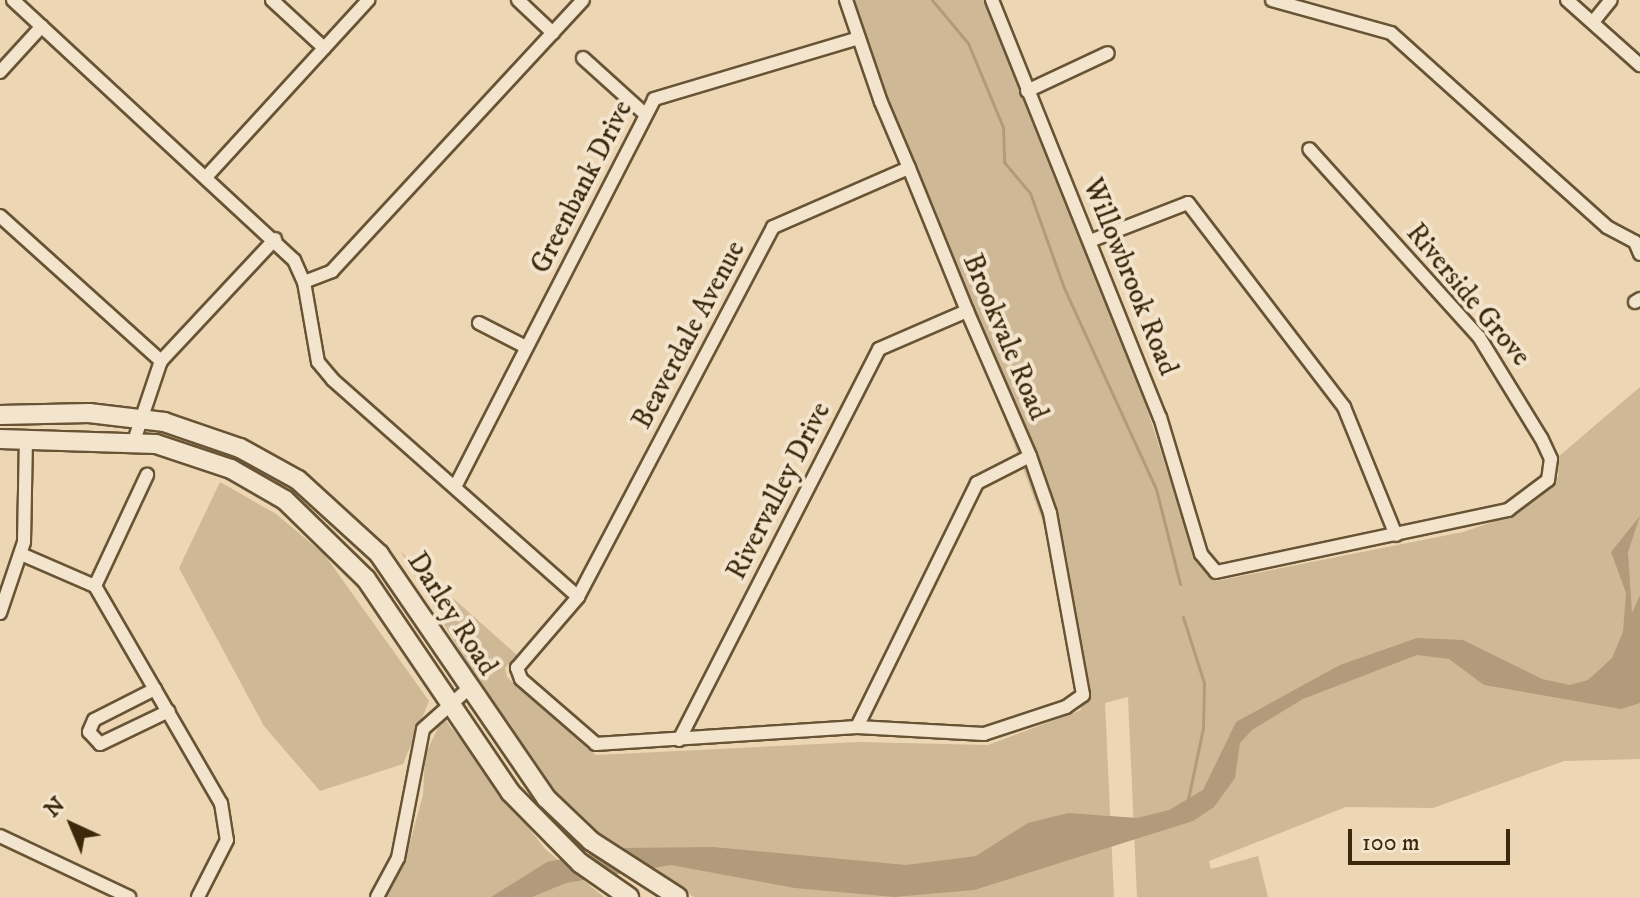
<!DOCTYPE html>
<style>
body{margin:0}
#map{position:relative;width:1640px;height:897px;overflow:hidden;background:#edd6b3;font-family:"IM FELL DW Pica",serif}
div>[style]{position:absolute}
.green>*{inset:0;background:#cfb896}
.water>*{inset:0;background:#b19b7a}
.stream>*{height:3px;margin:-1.5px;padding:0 1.5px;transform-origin:1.5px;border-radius:1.5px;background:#b19b7a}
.roads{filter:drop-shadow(2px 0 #685434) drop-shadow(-2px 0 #685434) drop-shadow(0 2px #685434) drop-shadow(0 -2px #685434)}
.minor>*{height:12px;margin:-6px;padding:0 6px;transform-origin:6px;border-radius:6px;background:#f3e4ce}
.secondary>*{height:18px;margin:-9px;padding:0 9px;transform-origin:9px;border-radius:9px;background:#f3e4ce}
span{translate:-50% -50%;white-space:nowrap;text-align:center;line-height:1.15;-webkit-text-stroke:8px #f3e4ce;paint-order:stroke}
.street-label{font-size:28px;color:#3c280a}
.north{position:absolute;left:32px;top:785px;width:80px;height:80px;-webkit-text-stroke:6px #f3e4ce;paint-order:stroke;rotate:316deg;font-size:22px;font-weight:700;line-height:32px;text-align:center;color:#3c280a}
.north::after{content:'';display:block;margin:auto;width:28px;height:36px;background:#3c280a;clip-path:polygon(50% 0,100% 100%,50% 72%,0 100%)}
.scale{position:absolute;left:1348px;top:829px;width:162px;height:36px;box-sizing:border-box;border:4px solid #3c280a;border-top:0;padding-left:10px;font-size:24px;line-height:28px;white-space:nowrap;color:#3c280a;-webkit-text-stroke:6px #f3e4ce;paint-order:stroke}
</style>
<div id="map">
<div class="green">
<div style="clip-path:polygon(850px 0,986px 0,1128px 350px,1196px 560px,1216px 581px,1463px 532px,1507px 517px,1541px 496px,1558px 477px,1558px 457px,1640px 387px,1640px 759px,1564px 761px,1433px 808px,1346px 807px,1209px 861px,1211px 869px,1258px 856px,1268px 897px,1137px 897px,1128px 697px,1105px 703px,1114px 897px,694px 897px,622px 853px,555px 793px,489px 700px,401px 552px,517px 655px,505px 668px,507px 677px,596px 755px,859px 742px,988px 745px,1081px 710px,1069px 593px)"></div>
<div style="clip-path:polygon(220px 482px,276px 514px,324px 554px,429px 701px,403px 764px,320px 791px,264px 726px,179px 568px)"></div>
<div style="clip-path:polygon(443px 717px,546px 850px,604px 897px,384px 897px,408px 849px,423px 795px,425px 755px)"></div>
</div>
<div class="water">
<div style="clip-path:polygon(1640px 516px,1628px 552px,1632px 613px,1640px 595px,1640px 703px,1621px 709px,1484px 685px,1449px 659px,1417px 655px,1303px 699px,1252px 730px,1240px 743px,1235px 778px,1214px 807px,1193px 821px,974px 890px,894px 897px,795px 888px,671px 865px,566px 883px,532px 897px,491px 897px,547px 862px,621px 848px,713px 847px,906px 865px,976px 856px,1028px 823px,1068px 813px,1137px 818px,1169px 810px,1203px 790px,1236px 722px,1340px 665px,1417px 638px,1463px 640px,1542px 679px,1570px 685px,1588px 680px,1612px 658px,1623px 632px,1626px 593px,1611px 552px)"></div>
</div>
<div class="stream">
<div style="left:932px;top:0;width:56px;rotate:50.1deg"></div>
<div style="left:968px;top:43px;width:91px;rotate:67.4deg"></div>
<div style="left:1003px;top:127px;width:35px;rotate:88deg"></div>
<div style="left:1004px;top:162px;width:40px;rotate:50deg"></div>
<div style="left:1030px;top:193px;width:101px;rotate:70.3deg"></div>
<div style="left:1064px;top:288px;width:221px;rotate:65.4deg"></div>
<div style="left:1156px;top:489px;width:98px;rotate:75.8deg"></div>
<div style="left:1183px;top:617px;width:69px;rotate:72.3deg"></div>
<div style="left:1204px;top:683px;width:45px;rotate:91.3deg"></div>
<div style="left:1203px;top:728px;width:78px;rotate:101.9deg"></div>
</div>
<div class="roads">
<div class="minor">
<div style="left:13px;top:0;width:383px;rotate:42.8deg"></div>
<div style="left:294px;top:260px;width:24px;rotate:66deg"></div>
<div style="left:304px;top:282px;width:81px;rotate:80.1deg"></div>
<div style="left:318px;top:362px;width:23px;rotate:50deg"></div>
<div style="left:333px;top:380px;width:327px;rotate:41.5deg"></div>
<div style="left:272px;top:0;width:71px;rotate:42.7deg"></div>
<div style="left:518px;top:0;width:48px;rotate:43.3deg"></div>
<div style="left:846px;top:0;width:108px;rotate:71.1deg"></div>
<div style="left:881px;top:102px;width:72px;rotate:67deg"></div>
<div style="left:909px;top:168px;width:154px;rotate:67.9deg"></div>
<div style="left:967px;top:311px;width:158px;rotate:66.5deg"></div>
<div style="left:1030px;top:456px;width:60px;rotate:70.7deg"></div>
<div style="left:1050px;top:513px;width:185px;rotate:79.7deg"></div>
<div style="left:1083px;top:695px;width:21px;rotate:145deg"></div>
<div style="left:1066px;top:707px;width:86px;rotate:161.8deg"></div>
<div style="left:984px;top:734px;width:127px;rotate:-176.8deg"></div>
<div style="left:857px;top:727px;width:262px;rotate:176.3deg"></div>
<div style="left:596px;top:744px;width:99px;rotate:-139.1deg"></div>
<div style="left:521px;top:679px;width:12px;rotate:-110deg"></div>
<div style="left:517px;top:668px;width:94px;rotate:-49.3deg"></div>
<div style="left:578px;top:597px;width:418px;rotate:-62.2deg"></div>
<div style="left:773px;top:227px;width:148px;rotate:-23.5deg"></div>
<div style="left:992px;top:0;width:450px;rotate:68.1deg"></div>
<div style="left:1160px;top:417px;width:143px;rotate:73.3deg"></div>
<div style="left:1201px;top:554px;width:23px;rotate:50deg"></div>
<div style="left:1216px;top:572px;width:299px;rotate:-12deg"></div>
<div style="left:1508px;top:510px;width:50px;rotate:-36.9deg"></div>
<div style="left:1548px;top:480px;width:21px;rotate:-82deg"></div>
<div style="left:1551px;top:459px;width:23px;rotate:-115deg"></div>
<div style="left:1541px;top:438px;width:119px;rotate:-121.5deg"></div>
<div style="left:1479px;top:337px;width:253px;rotate:-132.1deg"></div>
<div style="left:1272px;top:0;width:123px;rotate:15.5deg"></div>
<div style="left:1391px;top:33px;width:290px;rotate:41.9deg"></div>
<div style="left:1607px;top:227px;width:32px;rotate:28deg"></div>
<div style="left:1635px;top:242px;width:13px;rotate:67deg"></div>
<div style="left:1567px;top:0;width:98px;rotate:41.7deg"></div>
<div style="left:1593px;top:22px;width:28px;rotate:-51deg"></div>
<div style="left:583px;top:58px;width:84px;rotate:42.1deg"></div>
<div style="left:0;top:72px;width:62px;rotate:-47.6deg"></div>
<div style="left:1027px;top:91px;width:89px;rotate:-25.1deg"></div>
<div style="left:207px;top:176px;width:239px;rotate:-47.5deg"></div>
<div style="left:0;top:216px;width:217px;rotate:42deg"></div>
<div style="left:1090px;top:241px;width:105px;rotate:-21.2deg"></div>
<div style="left:1188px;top:203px;width:257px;rotate:52.6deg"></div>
<div style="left:1344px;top:407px;width:138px;rotate:67.9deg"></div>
<div style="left:304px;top:282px;width:30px;rotate:-21deg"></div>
<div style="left:332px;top:271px;width:369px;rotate:-47.2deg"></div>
<div style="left:1635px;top:302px;width:6px;rotate:-31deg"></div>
<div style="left:479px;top:323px;width:53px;rotate:27.1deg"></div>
<div style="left:134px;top:441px;width:84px;rotate:-71.4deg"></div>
<div style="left:161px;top:361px;width:167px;rotate:-46.9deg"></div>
<div style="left:455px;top:487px;width:436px;rotate:-62.8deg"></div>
<div style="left:654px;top:99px;width:213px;rotate:-16.6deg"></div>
<div style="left:21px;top:554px;width:81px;rotate:23.4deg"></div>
<div style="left:95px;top:586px;width:251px;rotate:59.9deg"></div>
<div style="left:221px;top:803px;width:37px;rotate:81deg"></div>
<div style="left:227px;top:840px;width:64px;rotate:117deg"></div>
<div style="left:95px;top:586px;width:123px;rotate:-64.9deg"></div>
<div style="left:0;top:613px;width:75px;rotate:-71.3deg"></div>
<div style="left:24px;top:542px;width:104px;rotate:-88.9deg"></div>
<div style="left:155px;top:689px;width:68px;rotate:153.1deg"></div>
<div style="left:94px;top:720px;width:13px;rotate:113deg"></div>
<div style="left:89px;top:732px;width:16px;rotate:47deg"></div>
<div style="left:100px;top:744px;width:76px;rotate:-25.6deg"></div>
<div style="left:857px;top:727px;width:272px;rotate:-63.8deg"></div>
<div style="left:977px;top:483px;width:59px;rotate:-27deg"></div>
<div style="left:679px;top:740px;width:439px;rotate:-62.9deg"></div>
<div style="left:879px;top:349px;width:96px;rotate:-23.4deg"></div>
<div style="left:0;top:836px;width:143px;rotate:25.3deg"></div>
<div style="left:377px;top:897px;width:44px;rotate:-61.7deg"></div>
<div style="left:398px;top:858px;width:131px;rotate:-79deg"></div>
<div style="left:423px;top:729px;width:60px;rotate:-41.6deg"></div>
</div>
<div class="secondary">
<div style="left:0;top:415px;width:89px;rotate:-1.3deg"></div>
<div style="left:89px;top:413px;width:76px;rotate:6.8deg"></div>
<div style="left:164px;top:422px;width:80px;rotate:18.9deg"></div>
<div style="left:240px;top:448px;width:66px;rotate:28.9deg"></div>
<div style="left:298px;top:480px;width:110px;rotate:42.4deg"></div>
<div style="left:379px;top:554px;width:296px;rotate:55.6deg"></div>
<div style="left:546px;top:798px;width:62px;rotate:43.7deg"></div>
<div style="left:591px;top:841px;width:103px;rotate:32.8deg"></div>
<div style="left:0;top:439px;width:156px;rotate:1.8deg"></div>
<div style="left:156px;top:444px;width:79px;rotate:18.4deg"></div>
<div style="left:231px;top:469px;width:62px;rotate:29.9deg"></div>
<div style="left:285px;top:500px;width:113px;rotate:44.3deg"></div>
<div style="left:366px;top:579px;width:257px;rotate:55.9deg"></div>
<div style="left:510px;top:792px;width:100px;rotate:45.4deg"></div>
<div style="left:580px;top:863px;width:60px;rotate:34.8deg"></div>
</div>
</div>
<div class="street-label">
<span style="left:582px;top:187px;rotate:-63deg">Greenbank Drive</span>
<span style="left:1130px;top:277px;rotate:68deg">Willowbrook Road</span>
<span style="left:1468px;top:295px;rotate:50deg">Riverside Grove</span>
<span style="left:689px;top:335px;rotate:-62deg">Beaverdale Avenue</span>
<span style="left:1005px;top:337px;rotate:67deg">Brookvale Road</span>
<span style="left:779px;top:491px;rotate:-63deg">Rivervalley Drive</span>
<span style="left:452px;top:614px;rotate:57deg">Darley Road</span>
</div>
<div class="north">N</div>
<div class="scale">100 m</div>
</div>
